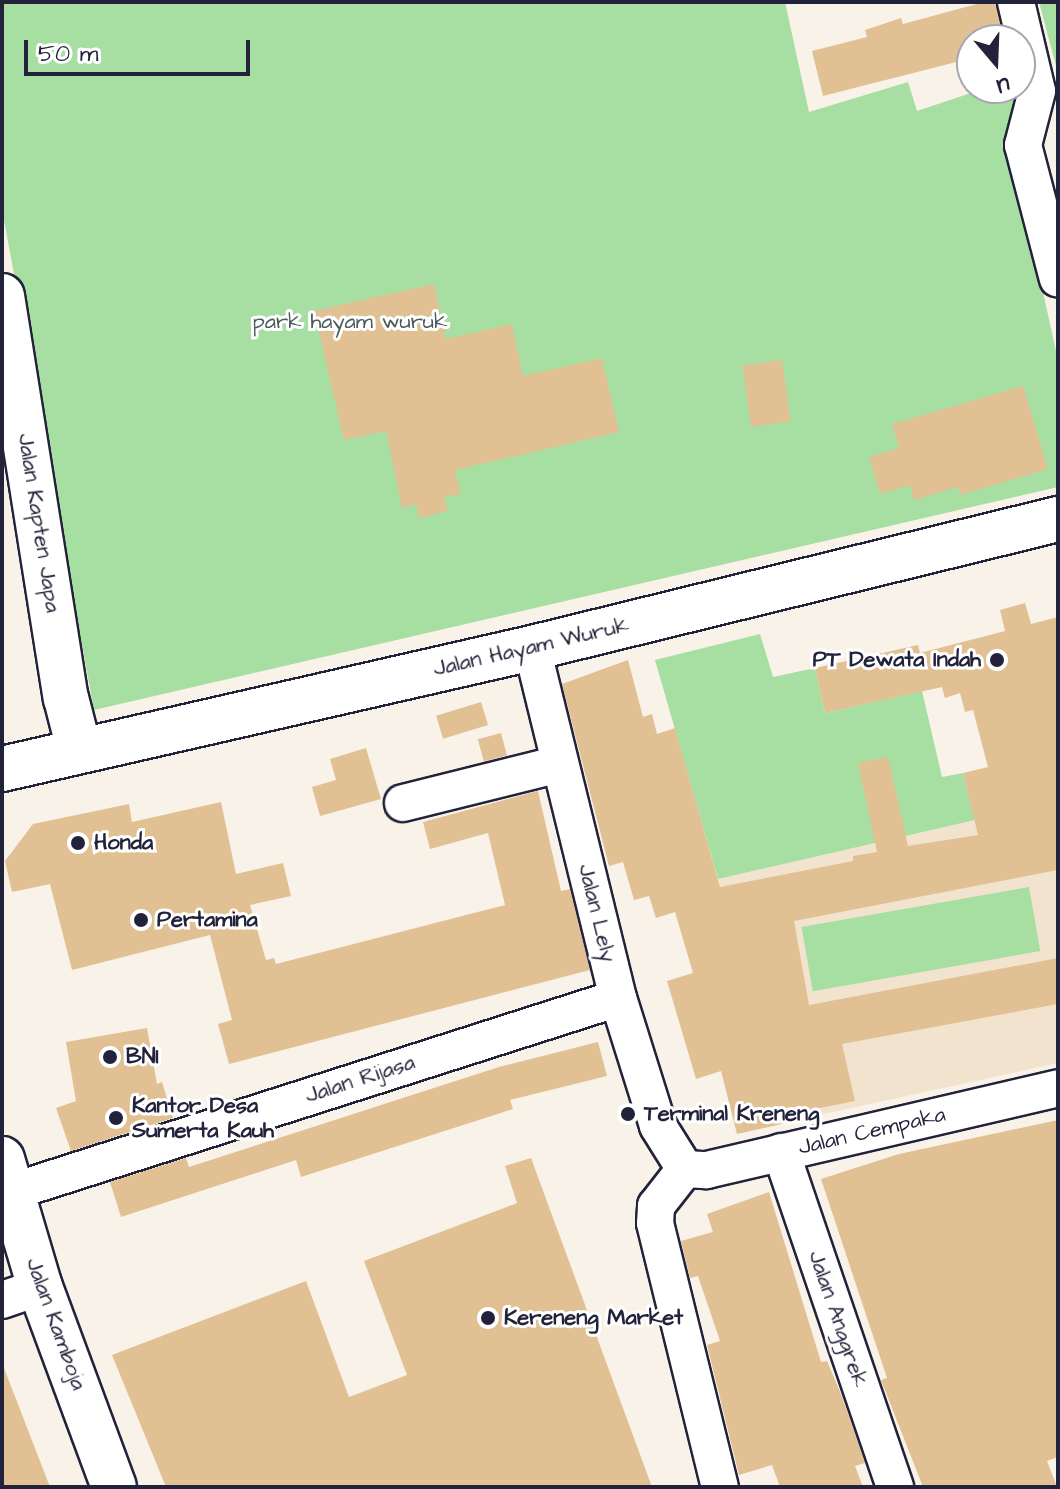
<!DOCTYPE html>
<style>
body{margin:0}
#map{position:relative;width:1060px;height:1489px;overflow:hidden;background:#f9f2e9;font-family:"Architects Daughter",sans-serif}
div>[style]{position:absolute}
.built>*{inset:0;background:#f2e3cf}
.green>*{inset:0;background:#a7dea2;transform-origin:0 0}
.building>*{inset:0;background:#e1c093;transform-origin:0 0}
.roads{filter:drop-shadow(2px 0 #22223b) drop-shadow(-2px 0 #22223b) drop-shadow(0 2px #22223b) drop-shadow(0 -2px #22223b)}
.street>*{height:36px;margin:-18px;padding:0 18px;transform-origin:18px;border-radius:18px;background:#fff}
.secondary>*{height:44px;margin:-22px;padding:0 22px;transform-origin:22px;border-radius:22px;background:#fff}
.dots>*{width:22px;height:22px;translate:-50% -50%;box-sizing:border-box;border:4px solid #fff;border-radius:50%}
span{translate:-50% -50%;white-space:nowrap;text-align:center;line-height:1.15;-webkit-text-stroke:6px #fff;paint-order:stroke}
.park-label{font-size:22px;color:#4a5a5a}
.street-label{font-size:22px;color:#22223b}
.poi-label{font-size:22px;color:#22223b;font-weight:700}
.right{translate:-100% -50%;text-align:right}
.left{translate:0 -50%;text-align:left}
.frame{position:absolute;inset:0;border:4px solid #22223b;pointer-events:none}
.north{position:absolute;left:956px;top:24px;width:80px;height:80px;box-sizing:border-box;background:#fff;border:2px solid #a7a7b1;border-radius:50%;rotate:161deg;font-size:22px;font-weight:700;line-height:32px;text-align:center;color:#22223b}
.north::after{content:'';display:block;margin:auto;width:28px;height:36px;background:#22223b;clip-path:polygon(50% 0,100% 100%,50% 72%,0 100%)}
.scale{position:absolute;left:24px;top:40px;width:226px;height:36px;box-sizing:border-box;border:4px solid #22223b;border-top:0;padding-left:10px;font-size:24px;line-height:28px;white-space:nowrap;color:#22223b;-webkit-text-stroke:6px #fff;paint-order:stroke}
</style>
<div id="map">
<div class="built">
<div style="clip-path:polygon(1058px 801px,1058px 1063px,755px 1129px,769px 1056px,718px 879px)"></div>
</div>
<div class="green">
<div style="clip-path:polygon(2px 2px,785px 2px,809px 112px,908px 82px,917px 111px,986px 88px,1016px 88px,1022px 104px,1010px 143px,1058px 360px,1058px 487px,94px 710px,2px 209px)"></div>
<div style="clip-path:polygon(1039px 2px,1058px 2px,1058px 66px,1056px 66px)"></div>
<div style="clip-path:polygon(760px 634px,773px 677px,815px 668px,825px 713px,922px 691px,942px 777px,963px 773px,975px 820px,718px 879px,655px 660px)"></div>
<div style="left:1029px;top:887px;width:65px;height:231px;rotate:80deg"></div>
</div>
<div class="building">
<div style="clip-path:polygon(984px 2px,996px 2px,1001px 29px,972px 38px,972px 58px,823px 96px,812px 51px,867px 37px,865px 30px,901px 18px,903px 24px)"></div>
<div style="clip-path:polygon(434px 284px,446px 339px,512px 324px,523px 376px,602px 358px,619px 432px,455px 470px,461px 494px,444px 497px,448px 511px,419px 518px,416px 504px,402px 508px,386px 431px,344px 440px,314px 311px)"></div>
<div style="left:782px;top:360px;width:62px;height:40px;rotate:82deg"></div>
<div style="clip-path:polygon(1023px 386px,1048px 469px,960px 495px,958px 487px,914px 500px,910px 485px,880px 494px,869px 457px,899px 448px,892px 424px)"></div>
<div style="clip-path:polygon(1025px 603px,1031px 624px,1058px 617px,1058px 870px,794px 921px,809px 1005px,1058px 958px,1058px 1004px,842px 1044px,855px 1101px,815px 1109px,817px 1116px,737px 1134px,721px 1071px,696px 1079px,667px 981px,693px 973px,675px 912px,656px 918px,649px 896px,634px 900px,623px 862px,609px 866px,562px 684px,628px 660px,643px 717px,652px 714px,657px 734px,675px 728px,720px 887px,853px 861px,853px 856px,877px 852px,858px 763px,888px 757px,908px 846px,978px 835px,963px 773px,988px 767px,973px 710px,965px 712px,960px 693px,945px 698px,942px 687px,825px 713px,815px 668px,918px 645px,920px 653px,1005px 631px,1000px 610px)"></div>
<div style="left:481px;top:702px;width:24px;height:47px;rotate:73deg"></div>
<div style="left:501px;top:733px;width:23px;height:24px;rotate:75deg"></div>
<div style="clip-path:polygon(366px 748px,381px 799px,320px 816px,312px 787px,336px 780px,330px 759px)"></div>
<div style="clip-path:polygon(538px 791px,561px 891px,570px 889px,590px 970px,229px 1064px,218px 1024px,232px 1020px,210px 935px,72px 970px,50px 884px,12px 892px,5px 861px,33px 824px,129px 804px,132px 822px,221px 802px,236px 874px,283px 863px,291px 896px,250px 905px,266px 960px,274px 958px,276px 964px,505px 905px,488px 833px,430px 849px,423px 822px)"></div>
<div style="clip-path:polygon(147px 1028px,157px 1084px,162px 1082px,173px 1118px,71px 1151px,56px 1108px,76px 1101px,66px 1042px)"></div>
<div style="clip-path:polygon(598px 1042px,607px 1076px,510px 1100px,513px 1109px,301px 1177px,296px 1160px,121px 1217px,110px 1182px,186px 1158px,189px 1167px,499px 1067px)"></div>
<div style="clip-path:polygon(1058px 1120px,1058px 1457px,1047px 1461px,1057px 1487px,923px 1487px,881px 1380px,887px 1378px,821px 1179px,899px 1154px)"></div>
<div style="clip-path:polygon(531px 1158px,652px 1487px,166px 1487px,112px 1355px,306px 1281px,349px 1397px,407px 1375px,364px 1261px,517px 1203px,505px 1166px)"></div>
<div style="clip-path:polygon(769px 1192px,821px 1362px,827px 1361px,841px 1394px,865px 1463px,855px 1466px,863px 1487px,780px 1487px,772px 1465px,739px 1475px,707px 1345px,720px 1341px,698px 1276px,690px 1278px,681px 1241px,713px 1232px,707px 1214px)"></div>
<div style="clip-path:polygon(4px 1368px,50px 1487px,2px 1487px)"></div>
</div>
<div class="roads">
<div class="street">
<div style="left:1016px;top:2px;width:91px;rotate:76.7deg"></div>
<div style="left:1037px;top:91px;width:56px;rotate:104.5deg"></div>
<div style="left:1023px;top:145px;width:138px;rotate:75.4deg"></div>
<div style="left:532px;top:648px;width:360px;rotate:76.2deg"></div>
<div style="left:618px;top:998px;width:134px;rotate:72.6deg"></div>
<div style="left:658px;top:1126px;width:51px;rotate:57.9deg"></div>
<div style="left:403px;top:803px;width:161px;rotate:-14deg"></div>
<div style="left:781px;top:1152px;width:354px;rotate:71.2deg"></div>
<div style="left:685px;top:1169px;width:22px;rotate:3deg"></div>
<div style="left:707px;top:1170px;width:360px;rotate:-13.1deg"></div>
<div style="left:685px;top:1169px;width:47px;rotate:128.1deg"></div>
<div style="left:656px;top:1206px;width:17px;rotate:93deg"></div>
<div style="left:655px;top:1223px;width:272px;rotate:76.2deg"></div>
<div style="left:11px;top:1192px;width:637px;rotate:-17.72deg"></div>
<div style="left:2px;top:1300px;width:40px;rotate:-18.9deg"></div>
</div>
<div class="secondary">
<div style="left:2px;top:296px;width:407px;rotate:81deg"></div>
<div style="left:66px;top:698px;width:53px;rotate:75.7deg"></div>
<div style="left:2px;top:769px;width:544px;rotate:-12.86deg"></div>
<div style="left:532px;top:648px;width:542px;rotate:-13.78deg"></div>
<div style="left:2px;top:1159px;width:134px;rotate:73.5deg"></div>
<div style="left:40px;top:1287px;width:213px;rotate:69.7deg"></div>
</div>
</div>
<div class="dots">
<div style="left:997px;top:660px;background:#22223b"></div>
<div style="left:78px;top:843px;background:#22223b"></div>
<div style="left:141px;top:920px;background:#22223b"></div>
<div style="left:110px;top:1057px;background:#22223b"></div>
<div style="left:628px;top:1114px;background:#22223b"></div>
<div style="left:116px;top:1118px;background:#22223b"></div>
<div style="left:488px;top:1318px;background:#22223b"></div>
</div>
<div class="park-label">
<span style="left:350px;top:322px">park hayam wuruk</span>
</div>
<div class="street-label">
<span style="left:39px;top:523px;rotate:81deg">Jalan Kapten Japa</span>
<span style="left:531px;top:647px;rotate:-13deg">Jalan Hayam Wuruk</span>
<span style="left:597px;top:913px;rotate:76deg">Jalan Lely</span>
<span style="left:360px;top:1079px;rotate:-18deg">Jalan Rijasa</span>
<span style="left:872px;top:1131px;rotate:-13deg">Jalan Cempaka</span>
<span style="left:838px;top:1319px;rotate:71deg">Jalan Anggrek</span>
<span style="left:56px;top:1324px;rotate:70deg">Jalan Kamboja</span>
</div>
<div class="poi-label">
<span class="right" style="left:981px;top:660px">PT Dewata Indah</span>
<span class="left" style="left:94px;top:843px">Honda</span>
<span class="left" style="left:157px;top:920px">Pertamina</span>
<span class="left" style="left:126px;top:1057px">BNI</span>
<span class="left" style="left:132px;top:1118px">Kantor Desa<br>Sumerta Kauh</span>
<span class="left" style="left:644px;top:1114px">Terminal Kreneng</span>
<span class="left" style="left:504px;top:1318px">Kereneng Market</span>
</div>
<div class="frame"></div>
<div class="north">U</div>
<div class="scale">50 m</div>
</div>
